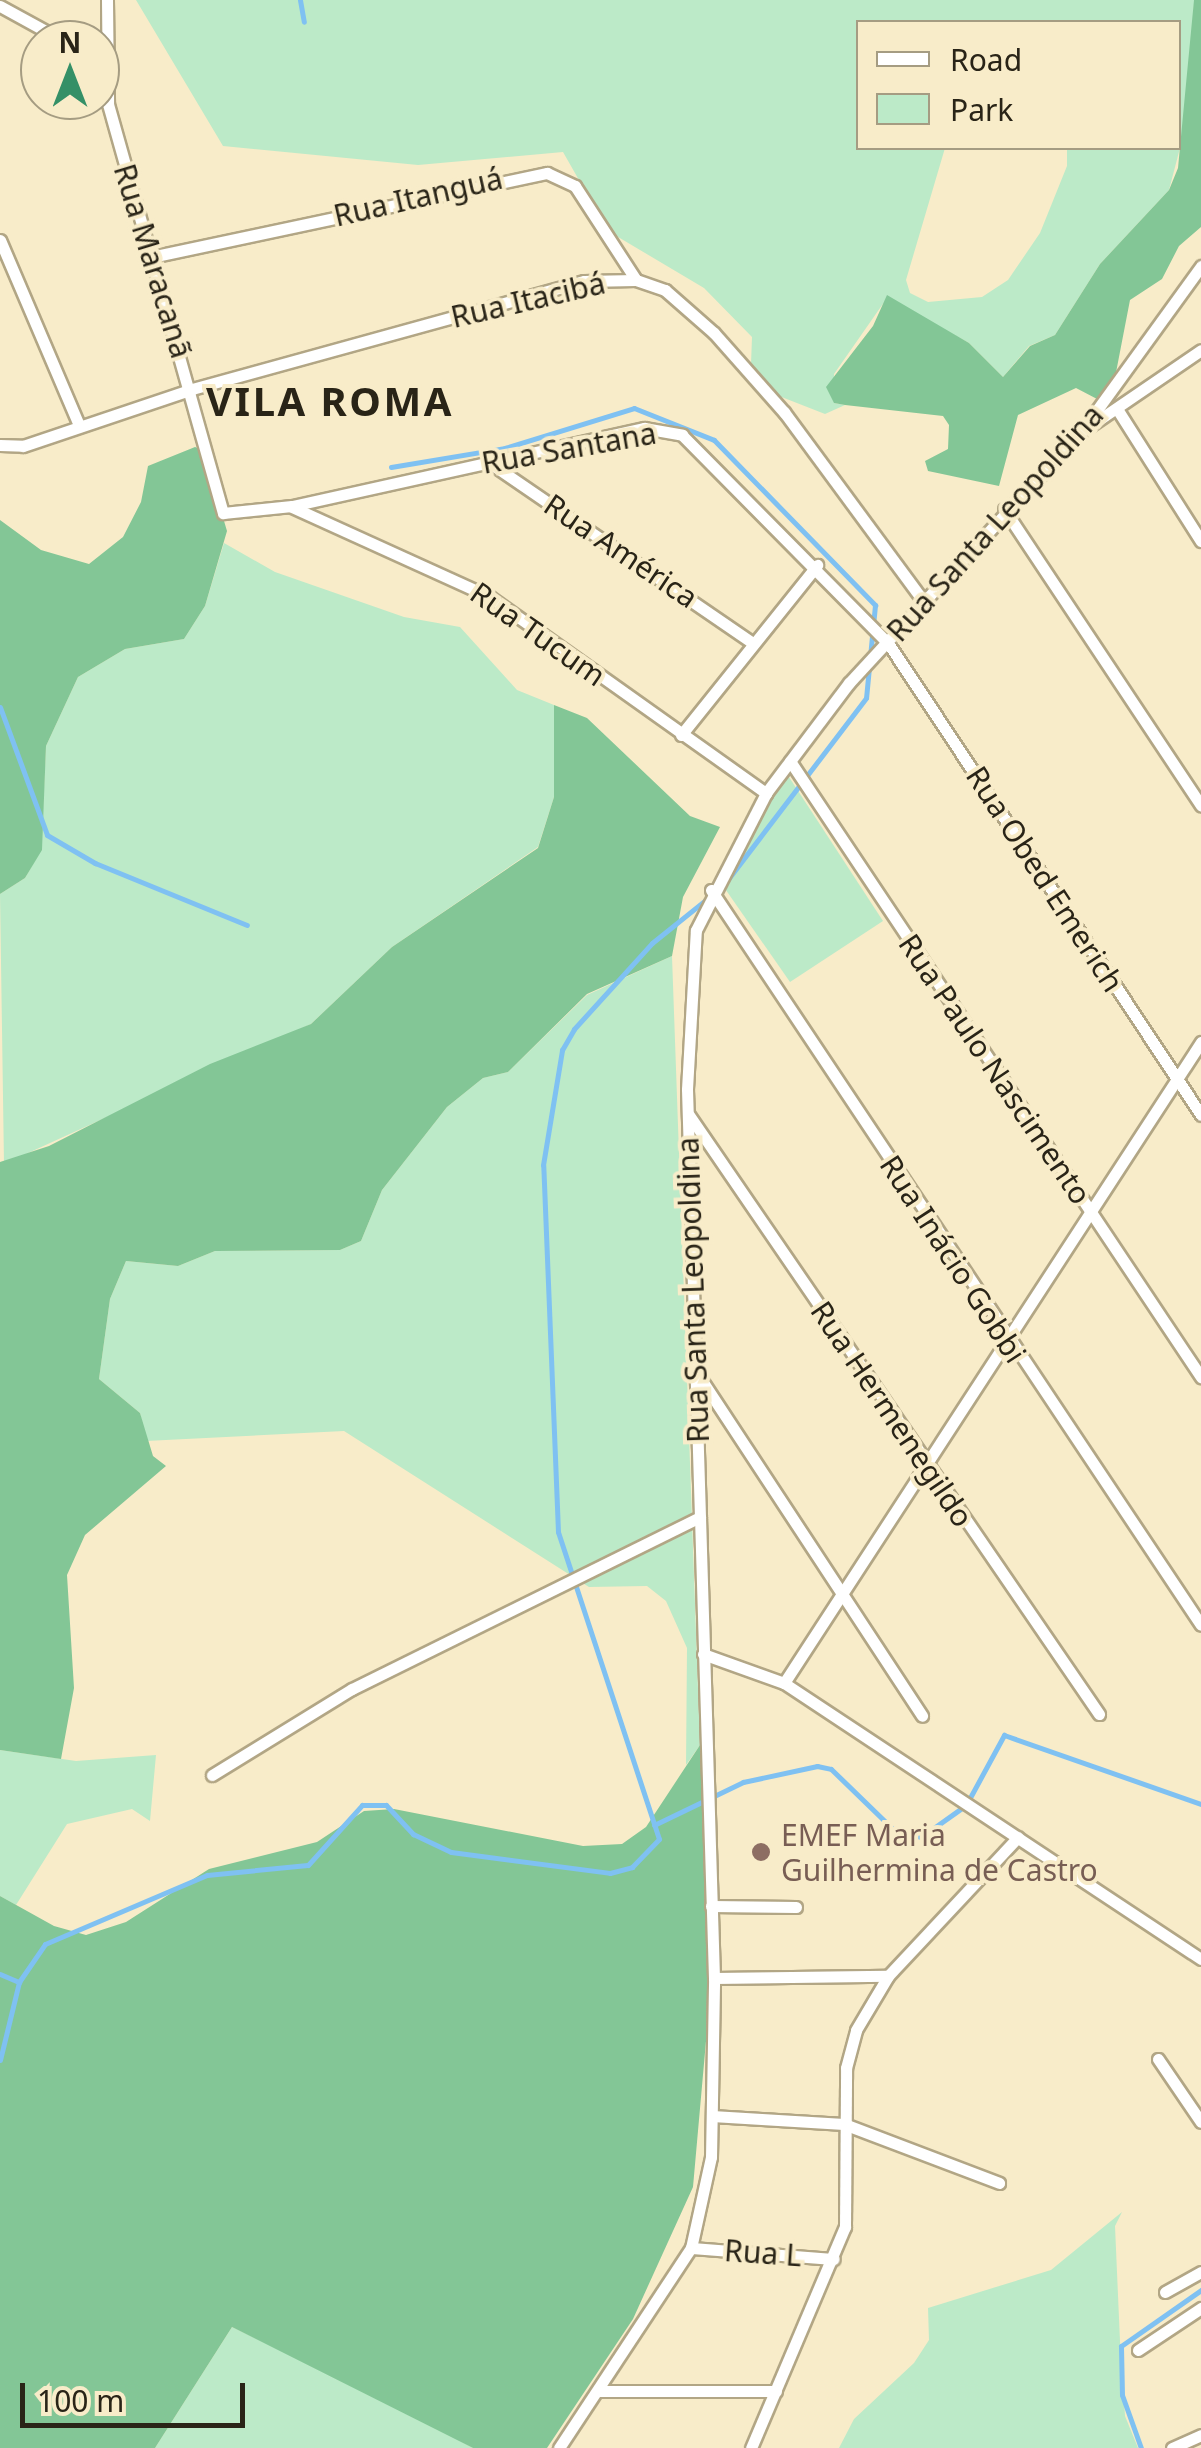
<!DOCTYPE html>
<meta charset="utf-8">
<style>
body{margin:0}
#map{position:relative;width:1201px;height:2448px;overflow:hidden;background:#f8ecc9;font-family:"Noto Sans",sans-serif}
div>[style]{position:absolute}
.green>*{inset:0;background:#bceac8}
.forest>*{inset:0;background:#83c696}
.stream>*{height:5px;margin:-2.5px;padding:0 2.5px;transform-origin:2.5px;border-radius:2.5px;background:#7fc1f2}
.roads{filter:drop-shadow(2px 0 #b2a685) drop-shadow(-2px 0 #b2a685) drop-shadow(0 2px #b2a685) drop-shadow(0 -2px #b2a685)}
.street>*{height:11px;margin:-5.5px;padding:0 5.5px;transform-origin:5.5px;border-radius:5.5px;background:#fff}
.dots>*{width:28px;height:28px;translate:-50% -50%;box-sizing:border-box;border:5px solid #f8ecc9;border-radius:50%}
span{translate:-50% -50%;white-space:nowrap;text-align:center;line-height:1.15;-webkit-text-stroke:8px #f8ecc9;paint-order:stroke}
.street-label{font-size:30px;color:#292417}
.education-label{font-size:30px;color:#785e54}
.left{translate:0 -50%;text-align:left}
.district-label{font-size:40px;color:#292417;font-weight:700;letter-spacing:2.5px}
.legend{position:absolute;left:856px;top:20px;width:325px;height:130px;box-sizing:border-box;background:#f8ecc9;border:2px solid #a59c82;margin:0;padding:12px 18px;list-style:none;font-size:30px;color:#292417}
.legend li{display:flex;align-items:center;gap:20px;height:50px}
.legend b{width:50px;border:2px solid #a59c82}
.north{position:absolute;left:20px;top:20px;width:100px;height:100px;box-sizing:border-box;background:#f8ecc9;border:2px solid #a59c82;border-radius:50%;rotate:0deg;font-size:28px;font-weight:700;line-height:40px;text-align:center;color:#292417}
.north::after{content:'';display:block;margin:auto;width:35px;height:45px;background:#349067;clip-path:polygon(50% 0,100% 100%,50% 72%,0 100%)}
.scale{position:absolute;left:20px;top:2383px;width:225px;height:45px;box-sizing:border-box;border:5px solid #292417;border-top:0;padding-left:12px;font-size:30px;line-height:35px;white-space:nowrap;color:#292417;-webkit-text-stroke:8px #f8ecc9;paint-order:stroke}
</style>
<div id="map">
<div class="green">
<div style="clip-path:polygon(evenodd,136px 0,1194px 0,1194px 4px,1186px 125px,1169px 190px,1100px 264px,1055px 335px,1029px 346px,1003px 377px,969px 343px,887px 298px,834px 374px,834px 403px,845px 405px,825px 414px,779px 396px,751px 364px,752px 337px,704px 288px,608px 231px,563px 152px,418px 165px,223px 146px,136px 0,858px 22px,1178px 22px,1178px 148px,1067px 148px,1067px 166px,1040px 233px,1008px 280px,982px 297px,928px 302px,910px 293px,906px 280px,945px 148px,858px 148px,858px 22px)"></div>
<div style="clip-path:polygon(224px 543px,275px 572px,404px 617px,460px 627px,517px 690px,554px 705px,554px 797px,538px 847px,392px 947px,311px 1024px,4px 1164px,0 894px,25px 878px,41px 850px,46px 746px,78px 677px,125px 649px,184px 639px,205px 606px)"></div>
<div style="clip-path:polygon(787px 774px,883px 921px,790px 982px,721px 883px)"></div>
<div style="clip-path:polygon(672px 956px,700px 1745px,686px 1765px,687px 1648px,666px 1601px,647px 1586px,589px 1587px,344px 1431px,146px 1441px,140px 1413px,99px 1379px,110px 1299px,126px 1261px,178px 1266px,215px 1251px,340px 1250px,361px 1241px,382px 1190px,447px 1107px,483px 1078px,508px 1072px,587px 995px)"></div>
<div style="clip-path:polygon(0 1750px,76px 1761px,156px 1755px,150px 1821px,132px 1809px,67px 1824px,16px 1905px,0 1896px)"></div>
<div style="clip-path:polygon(1122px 2212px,1115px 2226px,1120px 2341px,1125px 2416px,1138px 2448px,839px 2448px,854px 2419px,914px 2363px,929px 2340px,928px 2308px,1051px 2270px)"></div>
<div style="clip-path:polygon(232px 2327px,386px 2400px,473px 2448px,155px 2448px)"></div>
</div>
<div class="forest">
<div style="clip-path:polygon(1194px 0,1201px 0,1201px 227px,1179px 246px,1162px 279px,1130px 300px,1113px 388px,1099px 400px,1076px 388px,1018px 415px,999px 486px,928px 471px,925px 461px,948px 449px,949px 425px,943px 416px,845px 405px,834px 403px,826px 387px,873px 326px,887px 295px,969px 343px,1003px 377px,1030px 346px,1055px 335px,1100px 264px,1169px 190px,1178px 168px)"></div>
<div style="clip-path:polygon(195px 447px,203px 450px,227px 531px,205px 606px,184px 639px,125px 649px,78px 677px,46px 746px,42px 850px,25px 878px,0 894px,0 520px,41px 550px,89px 564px,123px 537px,141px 502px,148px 466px)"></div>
<div style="clip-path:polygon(554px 705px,587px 718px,690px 816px,720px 827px,683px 897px,672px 956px,587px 994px,508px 1072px,483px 1078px,447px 1107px,382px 1190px,361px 1241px,340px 1250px,215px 1251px,178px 1266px,126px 1261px,110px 1299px,99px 1379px,140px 1413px,153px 1456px,166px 1466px,85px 1535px,67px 1575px,74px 1688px,61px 1759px,0 1750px,0 1162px,49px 1146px,210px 1064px,311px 1024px,392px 947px,538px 848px,554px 797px)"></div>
<div style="clip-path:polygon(700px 1745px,711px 1985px,693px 2187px,633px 2319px,547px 2448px,473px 2448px,232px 2327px,155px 2448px,0 2448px,0 1896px,54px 1926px,86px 1935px,126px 1922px,209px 1869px,317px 1842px,364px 1811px,394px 1809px,583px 1846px,622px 1844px,646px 1827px)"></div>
</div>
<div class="stream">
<div style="left:300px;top:0;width:22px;rotate:80deg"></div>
<div style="left:391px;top:467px;width:116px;rotate:-9.5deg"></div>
<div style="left:505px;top:448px;width:135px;rotate:-17.2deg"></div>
<div style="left:634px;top:408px;width:86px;rotate:21.8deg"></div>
<div style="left:714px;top:440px;width:231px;rotate:45.7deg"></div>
<div style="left:875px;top:605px;width:93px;rotate:95.5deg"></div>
<div style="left:866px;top:698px;width:239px;rotate:127.3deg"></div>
<div style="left:0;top:707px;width:136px;rotate:69.8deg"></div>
<div style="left:47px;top:835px;width:56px;rotate:30.3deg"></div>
<div style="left:95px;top:863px;width:164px;rotate:22.2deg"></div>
<div style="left:654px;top:1825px;width:99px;rotate:-25.8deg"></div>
<div style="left:743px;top:1782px;width:76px;rotate:-12.2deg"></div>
<div style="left:817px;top:1766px;width:14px;rotate:12deg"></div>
<div style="left:831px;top:1769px;width:89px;rotate:44.1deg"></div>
<div style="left:895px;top:1831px;width:27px;rotate:13deg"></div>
<div style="left:921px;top:1837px;width:55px;rotate:-35.4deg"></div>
<div style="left:966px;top:1805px;width:80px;rotate:-61.5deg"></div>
<div style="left:1004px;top:1735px;width:209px;rotate:19.3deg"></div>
<div style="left:0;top:1974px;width:21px;rotate:23deg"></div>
<div style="left:0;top:2060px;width:80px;rotate:-76.3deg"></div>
<div style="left:19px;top:1982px;width:46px;rotate:-55.6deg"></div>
<div style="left:45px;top:1944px;width:176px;rotate:-23.1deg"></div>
<div style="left:207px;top:1875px;width:101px;rotate:-5.7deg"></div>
<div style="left:308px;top:1865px;width:81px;rotate:-48deg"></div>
<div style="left:362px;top:1805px;width:24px"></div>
<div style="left:386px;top:1805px;width:40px;rotate:47deg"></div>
<div style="left:413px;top:1834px;width:42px;rotate:25.3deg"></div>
<div style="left:451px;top:1852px;width:160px;rotate:7.5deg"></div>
<div style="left:610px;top:1873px;width:23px;rotate:-15deg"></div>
<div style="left:632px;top:1867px;width:39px;rotate:-46deg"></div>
<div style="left:659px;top:1839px;width:323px;rotate:-108.2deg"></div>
<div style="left:558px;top:1532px;width:367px;rotate:-92.3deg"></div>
<div style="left:543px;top:1165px;width:117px;rotate:-80.6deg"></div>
<div style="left:562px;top:1050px;width:24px;rotate:-60deg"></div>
<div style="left:574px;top:1029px;width:116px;rotate:-47.8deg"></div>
<div style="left:652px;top:943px;width:72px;rotate:-38.8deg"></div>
<div style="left:1141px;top:2448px;width:56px;rotate:-109.7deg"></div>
<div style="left:1122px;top:2395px;width:49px;rotate:-91.2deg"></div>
<div style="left:1121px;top:2346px;width:98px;rotate:-35deg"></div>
</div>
<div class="roads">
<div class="street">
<div style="left:107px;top:0;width:104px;rotate:89.4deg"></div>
<div style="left:108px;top:104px;width:425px;rotate:74.3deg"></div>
<div style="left:223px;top:513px;width:69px;rotate:-5.8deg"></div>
<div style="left:292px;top:506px;width:361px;rotate:-12.5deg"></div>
<div style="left:644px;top:428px;width:39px;rotate:10deg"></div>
<div style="left:682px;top:435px;width:293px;rotate:45.3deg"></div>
<div style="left:888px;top:643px;width:566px;rotate:56.45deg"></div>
<div style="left:0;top:6px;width:71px;rotate:28.7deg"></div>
<div style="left:0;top:240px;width:201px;rotate:66.9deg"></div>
<div style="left:151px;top:257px;width:405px;rotate:-12deg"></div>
<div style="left:547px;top:173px;width:31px;rotate:25deg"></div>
<div style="left:575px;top:186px;width:112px;rotate:57deg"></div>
<div style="left:1119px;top:412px;width:153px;rotate:57.6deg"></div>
<div style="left:1081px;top:432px;width:145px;rotate:-34.3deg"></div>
<div style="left:0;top:445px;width:23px;rotate:2deg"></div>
<div style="left:23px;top:446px;width:178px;rotate:-18.6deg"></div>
<div style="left:192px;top:389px;width:407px;rotate:-15.4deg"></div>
<div style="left:584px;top:281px;width:52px;rotate:-1.1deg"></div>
<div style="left:636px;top:280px;width:31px;rotate:19deg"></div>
<div style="left:665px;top:290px;width:65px;rotate:41.3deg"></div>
<div style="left:714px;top:333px;width:106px;rotate:48.5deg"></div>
<div style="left:784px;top:412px;width:236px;rotate:53.6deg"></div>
<div style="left:487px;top:461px;width:322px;rotate:34.4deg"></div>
<div style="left:292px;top:507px;width:217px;rotate:24.4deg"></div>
<div style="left:490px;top:597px;width:339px;rotate:35.4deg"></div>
<div style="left:1004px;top:509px;width:356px;rotate:56.4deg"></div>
<div style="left:681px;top:735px;width:218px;rotate:-51.3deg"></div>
<div style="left:790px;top:761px;width:741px;rotate:56.29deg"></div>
<div style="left:711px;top:890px;width:883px;rotate:56.31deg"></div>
<div style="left:689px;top:1115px;width:726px;rotate:55.61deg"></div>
<div style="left:697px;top:1373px;width:410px;rotate:56.7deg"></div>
<div style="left:703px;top:1654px;width:86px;rotate:19.7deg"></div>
<div style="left:784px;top:1683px;width:500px;rotate:33.5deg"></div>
<div style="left:784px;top:1683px;width:765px;rotate:-56.95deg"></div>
<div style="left:212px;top:1775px;width:164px;rotate:-31.6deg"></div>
<div style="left:352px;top:1689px;width:388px;rotate:-26.3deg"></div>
<div style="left:711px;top:1906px;width:85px;rotate:0.7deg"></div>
<div style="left:714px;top:1978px;width:174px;rotate:-0.7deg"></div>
<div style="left:1158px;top:2059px;width:76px;rotate:55.7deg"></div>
<div style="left:712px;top:2116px;width:132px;rotate:3.5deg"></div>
<div style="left:844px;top:2124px;width:166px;rotate:20.8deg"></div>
<div style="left:691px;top:2248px;width:143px;rotate:4.4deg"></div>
<div style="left:1165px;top:2292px;width:41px;rotate:-29.1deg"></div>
<div style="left:1138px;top:2350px;width:76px;rotate:-33.7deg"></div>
<div style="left:600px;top:2391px;width:176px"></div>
<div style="left:559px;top:2448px;width:240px;rotate:-56.6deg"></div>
<div style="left:691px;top:2248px;width:93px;rotate:-77.6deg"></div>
<div style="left:711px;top:2157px;width:179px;rotate:-89deg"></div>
<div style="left:714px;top:1978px;width:889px;rotate:-91.74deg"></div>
<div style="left:687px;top:1089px;width:159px;rotate:-86.8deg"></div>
<div style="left:696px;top:930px;width:154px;rotate:-62.9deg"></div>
<div style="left:766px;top:793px;width:138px;rotate:-53deg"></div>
<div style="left:849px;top:683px;width:342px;rotate:-47.3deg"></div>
<div style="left:1081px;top:432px;width:205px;rotate:-54.1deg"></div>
<div style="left:751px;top:2448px;width:240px;rotate:-67deg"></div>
<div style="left:845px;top:2227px;width:159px;rotate:-89.6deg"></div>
<div style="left:846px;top:2068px;width:39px;rotate:-75deg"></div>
<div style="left:856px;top:2030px;width:63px;rotate:-59.3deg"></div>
<div style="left:888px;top:1976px;width:190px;rotate:-46.9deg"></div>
<div style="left:1172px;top:2448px;width:32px;rotate:-24deg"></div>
</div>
</div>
<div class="dots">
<div style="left:761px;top:1852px;background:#8d6e63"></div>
</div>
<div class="street-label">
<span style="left:418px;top:197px;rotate:-13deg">Rua Itanguá</span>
<span style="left:153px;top:261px;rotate:73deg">Rua Maracanã</span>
<span style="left:528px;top:300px;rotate:-13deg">Rua Itacibá</span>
<span style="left:569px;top:448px;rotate:-10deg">Rua Santana</span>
<span style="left:995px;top:523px;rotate:-48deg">Rua Santa Leopoldina</span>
<span style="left:621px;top:551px;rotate:34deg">Rua América</span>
<span style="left:538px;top:634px;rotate:35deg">Rua Tucum</span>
<span style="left:1045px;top:879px;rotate:57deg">Rua Obed Emerich</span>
<span style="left:995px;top:1069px;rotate:56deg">Rua Paulo Nascimento</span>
<span style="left:953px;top:1259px;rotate:57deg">Rua Inácio Gobbi</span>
<span style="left:693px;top:1290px;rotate:-92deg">Rua Santa Leopoldina</span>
<span style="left:892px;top:1414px;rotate:56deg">Rua Hermenegildo</span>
<span style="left:763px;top:2253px;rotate:4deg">Rua L</span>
</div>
<div class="education-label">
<span class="left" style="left:781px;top:1852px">EMEF Maria<br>Guilhermina de Castro</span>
</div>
<div class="district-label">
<span style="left:330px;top:401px">VILA ROMA</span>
</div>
<ul class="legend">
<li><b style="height:12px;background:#fff"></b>Road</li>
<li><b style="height:28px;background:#bceac8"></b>Park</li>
</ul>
<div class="north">N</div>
<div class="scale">100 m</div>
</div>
